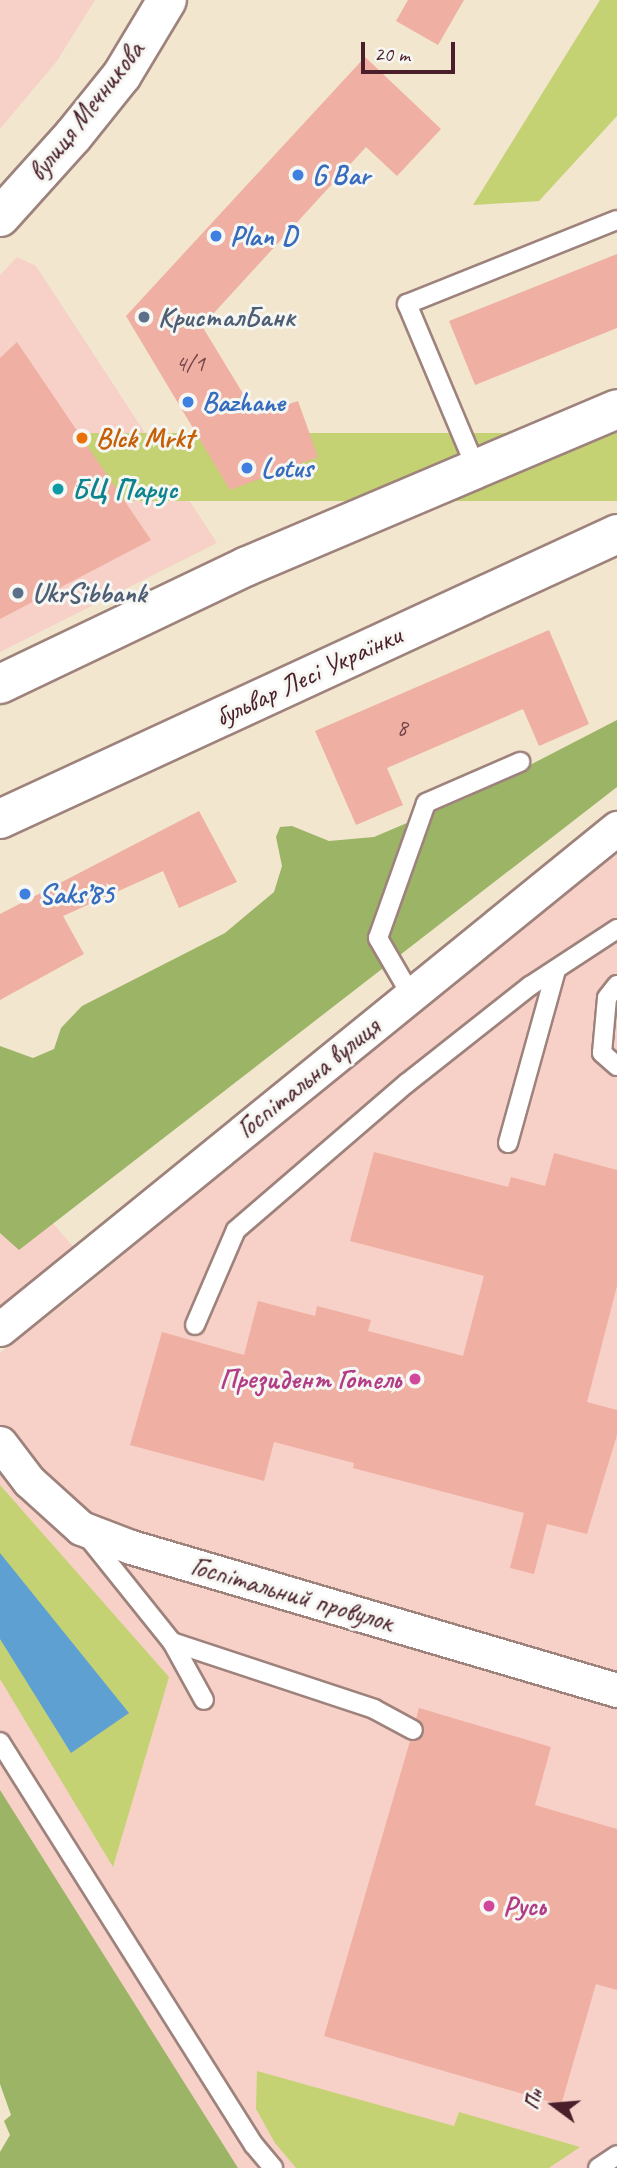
<!DOCTYPE html>
<meta charset="utf-8">
<style>
body{margin:0}
#map{position:relative;width:617px;height:2168px;overflow:hidden;background:#f2e6ce;font-family:Caveat,sans-serif}
div>[style]{position:absolute}
.built>*{inset:0;background:#f7d1c7}
.green>*{inset:0;background:#c4d274;transform-origin:0 0}
.forest>*{inset:0;background:#9bb466}
.water>*{inset:0;background:#5fa0d3}
.building>*{inset:0;background:#efafa2}
.roads{filter:drop-shadow(2px 0 #9e827c) drop-shadow(-2px 0 #9e827c) drop-shadow(0 2px #9e827c) drop-shadow(0 -2px #9e827c)}
.lane>*{height:18px;margin:-9px;padding:0 9px;transform-origin:9px;border-radius:9px;background:#fff}
.street>*{height:33px;margin:-16.5px;padding:0 16.5px;transform-origin:16.5px;border-radius:16.5px;background:#fff}
.secondary>*{height:38px;margin:-19px;padding:0 19px;transform-origin:19px;border-radius:19px;background:#fff}
.primary>*{height:38px;margin:-19px;padding:0 19px;transform-origin:19px;border-radius:19px;background:#fff}
.dots>*{width:19px;height:19px;translate:-50% -50%;box-sizing:border-box;border:4px solid #f6f6f2;border-radius:50%}
span{translate:-50% -50%;white-space:nowrap;text-align:center;line-height:1.15;-webkit-text-stroke:6px #f6f6f2;paint-order:stroke}
.number-label{font-size:24px;color:#734349}
.number-label span{-webkit-text-stroke-width:0}
.street-label{font-size:28px;color:#4a1f2b}
.shop-label{font-size:28px;color:#366cbe;font-weight:700}
.left{translate:0 -50%;text-align:left}
.service-label{font-size:28px;color:#4e5e75;font-weight:700}
.food-label{font-size:28px;color:#c56008;font-weight:700}
.culture-label{font-size:28px;color:#0d838f;font-weight:700}
.hotel-label{font-size:28px;color:#b23c85;font-weight:700}
.right{translate:-100% -50%;text-align:right}
.north{position:absolute;left:519px;top:2070px;width:70px;height:70px;-webkit-text-stroke:5px #f6f6f2;paint-order:stroke;rotate:286deg;font-size:19px;font-weight:700;line-height:28px;text-align:center;color:#4a1f2b}
.north::after{content:'';display:block;margin:auto;width:24px;height:32px;background:#4a1f2b;clip-path:polygon(50% 0,100% 100%,50% 72%,0 100%)}
.scale{position:absolute;left:361px;top:42px;width:94px;height:32px;box-sizing:border-box;border:4px solid #4a1f2b;border-top:0;padding-left:9px;font-size:21px;line-height:24px;white-space:nowrap;color:#4a1f2b;-webkit-text-stroke:5px #f6f6f2;paint-order:stroke}
</style>
<div id="map">
<div class="built">
<div style="clip-path:polygon(0 0,95px 0,57px 61px,0 129px)"></div>
<div style="clip-path:polygon(17px 257px,36px 266px,217px 543px,0 652px,0 275px)"></div>
<div style="clip-path:polygon(617px 842px,617px 2168px,166px 2168px,0 1853px,0 1353px,75px 1295px)"></div>
<div style="clip-path:polygon(0 1143px,37px 1205px,77px 1251px,0 1317px)"></div>
</div>
<div class="green">
<div style="clip-path:polygon(600px 0,617px 0,617px 116px,539px 201px,473px 205px)"></div>
<div style="left:617px;top:433px;width:68px;height:682px;rotate:90deg"></div>
<div style="clip-path:polygon(0 1485px,169px 1677px,113px 1867px,0 1679px)"></div>
<div style="clip-path:polygon(257px 2071px,454px 2126px,459px 2112px,580px 2147px,549px 2168px,296px 2168px,275px 2143px,256px 2109px)"></div>
</div>
<div class="forest">
<div style="clip-path:polygon(617px 720px,617px 787px,19px 1250px,0 1233px,0 1046px,33px 1058px,54px 1049px,61px 1028px,82px 1006px,225px 933px,274px 892px,282px 866px,276px 837px,280px 827px,292px 826px,329px 841px,374px 837px,468px 797px)"></div>
<div style="clip-path:polygon(0 1790px,238px 2168px,0 2168px,0 2152px,10px 2135px,4px 2121px,11px 2115px,0 2084px)"></div>
</div>
<div class="water">
<div style="clip-path:polygon(0 1553px,129px 1713px,71px 1753px,0 1639px)"></div>
</div>
<div class="building">
<div style="clip-path:polygon(408px 0,464px 0,438px 45px,396px 21px)"></div>
<div style="clip-path:polygon(365px 57px,441px 129px,397px 176px,366px 147px,202px 326px,256px 415px,298px 401px,318px 457px,230px 490px,126px 316px)"></div>
<div style="clip-path:polygon(617px 254px,617px 328px,475px 385px,449px 321px)"></div>
<div style="clip-path:polygon(17px 342px,151px 540px,0 619px,0 358px)"></div>
<div style="clip-path:polygon(549px 630px,589px 724px,539px 746px,523px 709px,387px 768px,403px 805px,356px 825px,315px 731px)"></div>
<div style="clip-path:polygon(199px 811px,237px 882px,179px 908px,163px 871px,63px 916px,84px 954px,0 1000px,0 914px)"></div>
<div style="clip-path:polygon(374px 1152px,508px 1187px,511px 1177px,545px 1186px,554px 1153px,617px 1170px,617px 1286px,587px 1402px,617px 1410px,617px 1435px,587px 1534px,547px 1524px,534px 1574px,510px 1568px,524px 1513px,353px 1468px,354px 1463px,274px 1442px,264px 1481px,130px 1445px,162px 1332px,244px 1355px,258px 1301px,315px 1316px,317px 1306px,371px 1320px,368px 1331px,463px 1356px,484px 1276px,350px 1241px)"></div>
<div style="clip-path:polygon(419px 1708px,551px 1747px,535px 1805px,617px 1829px,617px 1990px,596px 1984px,561px 2105px,324px 2036px,410px 1741px,418px 1740px,423px 1735px,423px 1725px,416px 1719px)"></div>
</div>
<div class="roads">
<div class="lane">
<div style="left:476px;top:468px;width:178px;rotate:-112.8deg"></div>
<div style="left:407px;top:304px;width:226px;rotate:-21.8deg"></div>
<div style="left:617px;top:985px;width:16px;rotate:128deg"></div>
<div style="left:607px;top:998px;width:55px;rotate:95.2deg"></div>
<div style="left:602px;top:1053px;width:20px;rotate:41deg"></div>
<div style="left:411px;top:995px;width:66px;rotate:-120.1deg"></div>
<div style="left:378px;top:938px;width:143px;rotate:-70.4deg"></div>
<div style="left:426px;top:803px;width:103px;rotate:-23.6deg"></div>
<div style="left:508px;top:1143px;width:180px;rotate:-74.5deg"></div>
<div style="left:195px;top:1325px;width:103px;rotate:-66.7deg"></div>
<div style="left:236px;top:1230px;width:225px;rotate:-40.7deg"></div>
<div style="left:407px;top:1083px;width:157px;rotate:-38.3deg"></div>
<div style="left:530px;top:986px;width:104px;rotate:-33.2deg"></div>
<div style="left:87px;top:1536px;width:136px;rotate:51.3deg"></div>
<div style="left:172px;top:1642px;width:66px;rotate:61.1deg"></div>
<div style="left:172px;top:1642px;width:213px;rotate:18.3deg"></div>
<div style="left:374px;top:1709px;width:44px;rotate:28.3deg"></div>
<div style="left:0;top:1742px;width:476px;rotate:57.8deg"></div>
<div style="left:254px;top:2145px;width:30px;rotate:50deg"></div>
<div style="left:598px;top:2168px;width:23px;rotate:-34deg"></div>
</div>
<div class="street">
<div style="left:0;top:1329px;width:795px;rotate:-39.08deg"></div>
<div style="left:0;top:1443px;width:48px;rotate:52.7deg"></div>
<div style="left:29px;top:1481px;width:70px;rotate:42.1deg"></div>
<div style="left:81px;top:1528px;width:53px;rotate:20.8deg"></div>
<div style="left:131px;top:1547px;width:507px;rotate:16.4deg"></div>
</div>
<div class="secondary">
<div style="left:0;top:217px;width:109px;rotate:-48deg"></div>
<div style="left:73px;top:136px;width:78px;rotate:-51.2deg"></div>
<div style="left:122px;top:75px;width:87px;rotate:-59deg"></div>
</div>
<div class="primary">
<div style="left:0;top:684px;width:272px;rotate:-25.5deg"></div>
<div style="left:245px;top:567px;width:404px;rotate:-23deg"></div>
<div style="left:0;top:819px;width:680px;rotate:-24.79deg"></div>
</div>
</div>
<div class="dots">
<div style="left:298px;top:175px;background:#3f7fe0"></div>
<div style="left:216px;top:236px;background:#3f7fe0"></div>
<div style="left:144px;top:317px;background:#5c6f8a"></div>
<div style="left:188px;top:402px;background:#3f7fe0"></div>
<div style="left:82px;top:438px;background:#e8710a"></div>
<div style="left:247px;top:468px;background:#3f7fe0"></div>
<div style="left:58px;top:489px;background:#0f9aa8"></div>
<div style="left:18px;top:593px;background:#5c6f8a"></div>
<div style="left:25px;top:894px;background:#3f7fe0"></div>
<div style="left:415px;top:1379px;background:#d1479c"></div>
<div style="left:489px;top:1906px;background:#d1479c"></div>
</div>
<div class="number-label">
<span style="left:190px;top:364px">4/1</span>
<span style="left:402px;top:728px">8</span>
</div>
<div class="street-label">
<span style="left:86px;top:111px;rotate:-52deg">вулиця Мечникова</span>
<span style="left:308px;top:676px;rotate:-25deg">бульвар Лесі Українки</span>
<span style="left:308px;top:1078px;rotate:-39deg">Госпітальна вулиця</span>
<span style="left:292px;top:1594px;rotate:16deg">Госпітальний провулок</span>
</div>
<div class="shop-label">
<span class="left" style="left:312px;top:175px">G Bar</span>
<span class="left" style="left:230px;top:236px">Plan D</span>
<span class="left" style="left:202px;top:402px">Bazhane</span>
<span class="left" style="left:261px;top:468px">Lotus</span>
<span class="left" style="left:39px;top:894px">Saks’85</span>
</div>
<div class="service-label">
<span class="left" style="left:158px;top:317px">КристалБанк</span>
<span class="left" style="left:32px;top:593px">UkrSibbank</span>
</div>
<div class="food-label">
<span class="left" style="left:96px;top:438px">Blck Mrkt</span>
</div>
<div class="culture-label">
<span class="left" style="left:72px;top:489px">БЦ Парус</span>
</div>
<div class="hotel-label">
<span class="right" style="left:401px;top:1379px">Президент Готель</span>
<span class="left" style="left:503px;top:1906px">Русь</span>
</div>
<div class="north">Пн</div>
<div class="scale">20 m</div>
</div>
